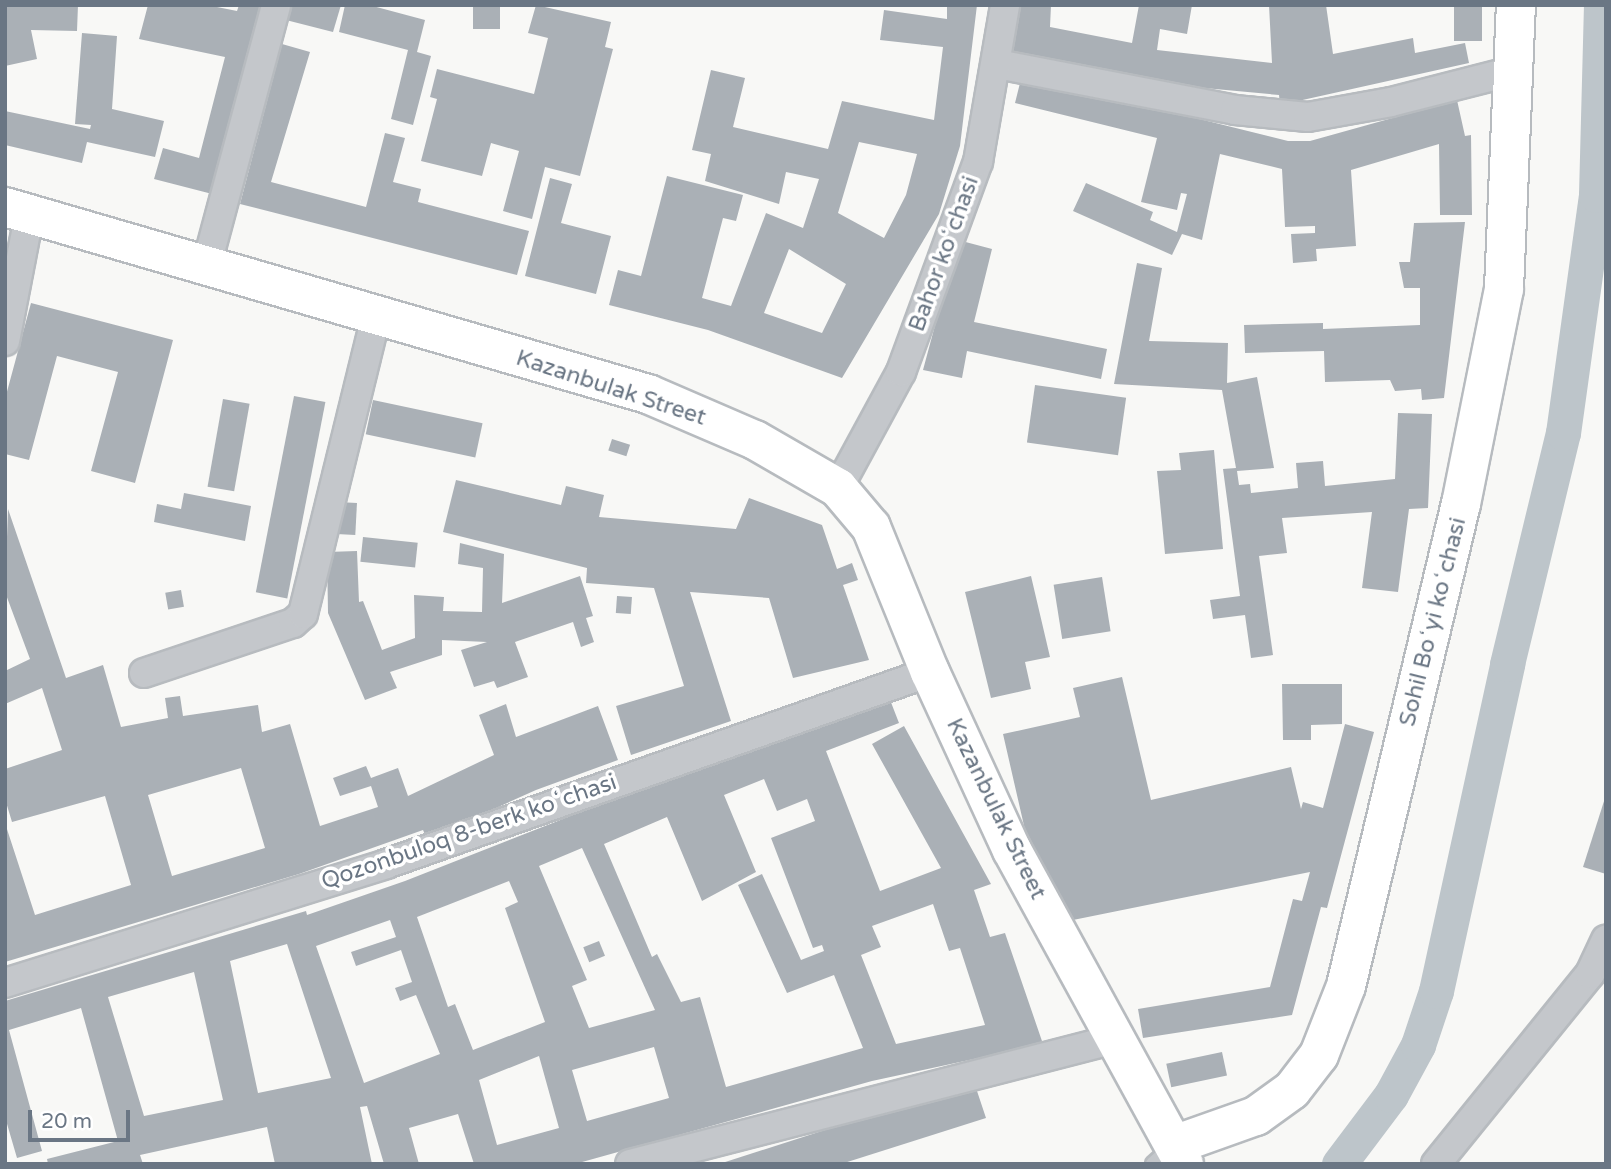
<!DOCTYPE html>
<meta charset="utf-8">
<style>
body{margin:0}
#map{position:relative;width:1611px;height:1169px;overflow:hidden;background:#f8f8f6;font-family:"Varela Round",sans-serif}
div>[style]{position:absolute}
.canal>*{height:35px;margin:-17.5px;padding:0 17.5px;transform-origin:17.5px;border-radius:17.5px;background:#bdc5ca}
.building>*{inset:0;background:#aab0b6;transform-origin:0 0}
.roads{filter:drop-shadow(2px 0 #b7bbbf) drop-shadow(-2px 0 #b7bbbf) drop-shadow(0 2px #b7bbbf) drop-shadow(0 -2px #b7bbbf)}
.service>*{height:14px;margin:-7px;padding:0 7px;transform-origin:7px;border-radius:7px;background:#c4c7cb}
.minor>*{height:28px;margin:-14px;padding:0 14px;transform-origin:14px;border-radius:14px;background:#c4c7cb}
.secondary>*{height:38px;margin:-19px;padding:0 19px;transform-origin:19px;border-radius:19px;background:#fff}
span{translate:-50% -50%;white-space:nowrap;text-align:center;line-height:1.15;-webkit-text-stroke:7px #fff;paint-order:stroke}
.street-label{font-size:23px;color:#6a7684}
.frame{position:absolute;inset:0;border:7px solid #6a7684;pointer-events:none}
.scale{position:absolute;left:28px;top:1110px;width:102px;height:32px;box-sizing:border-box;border:4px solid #6a7684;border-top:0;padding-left:9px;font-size:21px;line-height:24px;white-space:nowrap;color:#6a7684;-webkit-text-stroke:5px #fff;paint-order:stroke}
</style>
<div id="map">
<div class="canal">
<div style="left:1339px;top:1164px;width:86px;rotate:-53deg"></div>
<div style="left:1391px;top:1095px;width:57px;rotate:-61.6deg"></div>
<div style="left:1418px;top:1045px;width:57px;rotate:-71.6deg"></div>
<div style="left:1436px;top:991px;width:335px;rotate:-77.7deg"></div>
<div style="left:1507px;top:664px;width:238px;rotate:-76.4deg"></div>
<div style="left:1563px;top:433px;width:240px;rotate:-82.1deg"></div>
<div style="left:1596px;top:195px;width:190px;rotate:-88.5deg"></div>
</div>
<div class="building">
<div style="clip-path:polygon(5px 5px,78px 5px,77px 31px,31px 30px,37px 59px,5px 66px)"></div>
<div style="clip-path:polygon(148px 5px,207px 5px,237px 11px,239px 5px,270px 5px,220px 196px,154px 179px,163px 148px,199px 158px,225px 57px,139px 39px)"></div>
<div style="clip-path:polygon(286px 5px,341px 5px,333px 32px,282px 19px)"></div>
<div style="clip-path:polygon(345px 5px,369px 5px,425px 20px,417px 52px,431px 56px,413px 125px,391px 119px,408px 50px,339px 32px)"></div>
<div style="left:473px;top:5px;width:27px;height:24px"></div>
<div style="clip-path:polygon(536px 5px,611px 22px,605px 47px,613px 49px,580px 176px,545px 167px,532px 219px,503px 211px,519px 151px,491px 143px,482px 176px,421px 161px,437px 99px,430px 97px,437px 69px,534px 94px,548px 38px,528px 33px)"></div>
<div style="clip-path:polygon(evenodd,947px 5px,977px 5px,960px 146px,939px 214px,842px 378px,708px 330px,609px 305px,618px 270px,641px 276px,667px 176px,743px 195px,736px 221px,723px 218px,702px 298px,731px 306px,766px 213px,803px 228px,819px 179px,786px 172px,779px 204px,705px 181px,711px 154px,692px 150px,711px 70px,745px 78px,733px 127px,828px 149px,842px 101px,934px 120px,943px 47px,880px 40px,884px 10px,947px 19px,947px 5px,859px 142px,917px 154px,906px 195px,884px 238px,838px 213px,859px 142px,947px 5px,789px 249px,846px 284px,822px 333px,764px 313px,789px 249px)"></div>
<div style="clip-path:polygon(1018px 5px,1051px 5px,1050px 27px,1132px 43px,1139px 5px,1192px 5px,1187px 34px,1160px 29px,1157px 50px,1272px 63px,1269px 5px,1326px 5px,1333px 54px,1413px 38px,1415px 53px,1465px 43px,1469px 63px,1280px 105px,1279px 95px,1150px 83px,1013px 54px)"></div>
<div style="left:1454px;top:5px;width:28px;height:36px"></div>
<div style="clip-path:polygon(82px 33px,117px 36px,112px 109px,164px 121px,155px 157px,87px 142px,82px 163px,5px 145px,5px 111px,90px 129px,91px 125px,75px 124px)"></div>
<div style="clip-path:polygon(282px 44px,310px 52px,271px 182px,366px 207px,385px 133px,405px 138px,393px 182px,421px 189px,418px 202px,529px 231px,517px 275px,240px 204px)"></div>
<div style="clip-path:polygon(1022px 75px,1288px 141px,1310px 141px,1457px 100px,1465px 136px,1471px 135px,1472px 215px,1440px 215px,1439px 144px,1351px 170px,1356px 246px,1316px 249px,1317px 261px,1293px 263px,1291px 234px,1315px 233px,1315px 226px,1285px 227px,1282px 169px,1220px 154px,1202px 240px,1182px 234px,1172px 255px,1073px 211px,1086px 183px,1153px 212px,1150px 220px,1177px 232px,1187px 194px,1181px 193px,1177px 210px,1141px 202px,1157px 138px,1015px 103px)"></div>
<div style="clip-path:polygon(550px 178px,572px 184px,561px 223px,611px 236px,596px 294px,525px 276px)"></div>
<div style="clip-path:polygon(1465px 222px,1444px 398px,1422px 400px,1421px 389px,1395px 391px,1390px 380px,1325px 382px,1324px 351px,1245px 353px,1244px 325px,1323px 323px,1323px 329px,1420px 325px,1420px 288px,1404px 288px,1399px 262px,1410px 262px,1414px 223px)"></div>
<div style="clip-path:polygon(958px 240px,992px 249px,974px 322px,1107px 349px,1101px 379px,967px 351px,962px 378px,923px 370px)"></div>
<div style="clip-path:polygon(1137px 263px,1162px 268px,1149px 341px,1228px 343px,1227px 383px,1257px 377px,1274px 468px,1237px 471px,1239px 485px,1250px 484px,1251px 493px,1298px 488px,1296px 463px,1323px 461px,1325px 486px,1395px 479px,1398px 413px,1432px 414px,1428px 508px,1409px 509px,1398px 592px,1362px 588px,1372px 512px,1282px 518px,1287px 553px,1259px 556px,1273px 655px,1251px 658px,1245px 615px,1213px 619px,1210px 600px,1240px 596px,1223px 469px,1236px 468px,1222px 390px,1114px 384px)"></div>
<div style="clip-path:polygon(31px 303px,173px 340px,135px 483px,91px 471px,118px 372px,57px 356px,29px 460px,5px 454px,5px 399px)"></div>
<div style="left:1035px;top:385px;width:92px;height:58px;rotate:8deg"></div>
<div style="left:294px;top:396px;width:32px;height:200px;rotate:11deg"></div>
<div style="left:223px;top:399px;width:27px;height:89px;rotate:10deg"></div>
<div style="left:373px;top:400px;width:112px;height:35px;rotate:12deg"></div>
<div style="left:612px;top:439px;width:19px;height:12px;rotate:18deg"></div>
<div style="clip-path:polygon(1214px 450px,1223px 549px,1165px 554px,1157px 471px,1181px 470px,1179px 453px)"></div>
<div style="clip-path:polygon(456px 480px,561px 505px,566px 486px,604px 495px,599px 517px,736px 529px,749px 498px,822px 525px,837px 569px,852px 563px,858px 580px,843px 585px,869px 660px,793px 678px,769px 598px,690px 592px,731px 721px,631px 755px,616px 706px,684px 686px,654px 588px,586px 583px,587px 568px,443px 532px)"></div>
<div style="clip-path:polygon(184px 493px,251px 506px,245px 541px,154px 522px,157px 504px,181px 509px)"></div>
<div style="left:338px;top:502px;width:19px;height:32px;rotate:3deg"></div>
<div style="clip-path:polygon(evenodd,8px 509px,66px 678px,103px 665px,121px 727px,168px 718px,165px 698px,180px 696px,183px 716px,258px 705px,262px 732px,290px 724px,320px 826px,378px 807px,371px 786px,340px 796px,333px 778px,366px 766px,371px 778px,398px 768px,408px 796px,494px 755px,479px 715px,506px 704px,516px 737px,598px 706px,618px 760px,536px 790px,427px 839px,423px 830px,299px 874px,5px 962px,5px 823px,35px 915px,131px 885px,105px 796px,12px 822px,5px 799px,5px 769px,62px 750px,42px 688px,5px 704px,5px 671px,30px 659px,5px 592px,8px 509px,241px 768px,265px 848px,172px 876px,148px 795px,241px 768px)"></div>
<div style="left:363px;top:537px;width:55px;height:25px;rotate:6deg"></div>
<div style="clip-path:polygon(460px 543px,504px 554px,502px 603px,580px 576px,593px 616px,586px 618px,594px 642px,581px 647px,573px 622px,515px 642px,528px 677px,497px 688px,494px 681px,474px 687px,461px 650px,487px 642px,442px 640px,442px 655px,390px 672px,397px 688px,365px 700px,328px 613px,327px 552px,357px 551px,359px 602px,363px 601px,382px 650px,415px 638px,414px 595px,444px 597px,443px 611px,482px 612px,483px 568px,458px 564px)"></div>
<div style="clip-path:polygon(1031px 576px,1050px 657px,1025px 662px,1031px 689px,991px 698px,965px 592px)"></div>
<div style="left:1102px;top:577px;width:55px;height:49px;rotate:81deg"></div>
<div style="left:181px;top:590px;width:17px;height:16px;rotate:80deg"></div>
<div style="left:617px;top:596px;width:15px;height:17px;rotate:4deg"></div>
<div style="clip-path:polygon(1122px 677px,1151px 800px,1291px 767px,1301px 809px,1303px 802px,1323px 808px,1345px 724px,1374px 732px,1327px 908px,1321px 907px,1292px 1015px,1143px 1038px,1138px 1009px,1270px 987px,1293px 899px,1302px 901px,1310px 872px,1068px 921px,1025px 830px,1003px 734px,1080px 717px,1073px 688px)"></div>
<div style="clip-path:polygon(1282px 684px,1342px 684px,1342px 724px,1311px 725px,1311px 740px,1283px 740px)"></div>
<div style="clip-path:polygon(evenodd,887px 692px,899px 723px,826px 751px,880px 891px,941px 868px,872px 744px,904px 726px,991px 884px,974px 890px,990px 937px,1005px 933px,1043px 1044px,872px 1081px,575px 1164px,474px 1164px,458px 1114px,409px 1128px,419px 1164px,384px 1164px,367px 1106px,360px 1107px,372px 1164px,275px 1164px,267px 1127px,140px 1155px,143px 1164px,48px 1164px,47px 1159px,118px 1141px,81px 1008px,9px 1030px,42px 1151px,17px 1158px,5px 1117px,5px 1001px,306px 911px,307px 915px,405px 881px,887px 692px,764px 779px,777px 811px,807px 799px,815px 821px,771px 838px,813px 948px,822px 945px,824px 951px,801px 960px,762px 874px,738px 885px,787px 993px,834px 975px,863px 1048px,726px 1087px,700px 997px,681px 1002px,657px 954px,652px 957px,604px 844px,667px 817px,702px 901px,756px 872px,724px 795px,764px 779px,887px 692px,582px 848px,655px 1010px,589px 1028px,572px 986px,587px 980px,539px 866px,582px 848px,887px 692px,509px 881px,518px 902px,505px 908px,545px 1022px,473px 1050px,455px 1004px,448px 1007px,417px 917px,509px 881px,887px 692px,933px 904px,949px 951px,960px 948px,985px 1025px,896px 1044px,861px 955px,881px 947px,872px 926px,933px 904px,887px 692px,390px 920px,396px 937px,351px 952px,356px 966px,401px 950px,412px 982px,395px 988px,400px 1001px,416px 995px,440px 1054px,364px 1083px,316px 946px,390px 920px,887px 692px,287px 944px,331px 1078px,258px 1093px,230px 961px,287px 944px,887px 692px,194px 972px,223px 1100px,144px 1116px,108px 997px,194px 972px,887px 692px,654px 1047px,669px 1098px,587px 1121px,572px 1070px,654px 1047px,887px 692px,539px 1056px,559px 1128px,497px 1145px,479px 1080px,539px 1056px)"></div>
<div style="clip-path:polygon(1605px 798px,1606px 798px,1606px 874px,1583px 867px)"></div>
<div style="left:599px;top:941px;width:16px;height:17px;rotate:68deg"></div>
<div style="left:1222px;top:1052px;width:24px;height:57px;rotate:78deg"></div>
<div style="clip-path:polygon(974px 1082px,986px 1118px,841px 1164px,719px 1164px)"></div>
</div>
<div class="roads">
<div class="service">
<div style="left:1153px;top:1164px;width:27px;rotate:-42deg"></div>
</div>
<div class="minor">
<div style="left:997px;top:64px;width:242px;rotate:10.9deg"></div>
<div style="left:1235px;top:110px;width:73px;rotate:5.5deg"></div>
<div style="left:1308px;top:117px;width:84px;rotate:-10.2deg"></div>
<div style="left:1391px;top:102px;width:126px;rotate:-14.3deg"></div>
<div style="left:206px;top:267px;width:271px;rotate:-75deg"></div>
<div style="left:5px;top:341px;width:127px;rotate:-79.1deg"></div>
<div style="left:838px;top:488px;width:132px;rotate:-61.5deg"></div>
<div style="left:901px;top:372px;width:224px;rotate:-69.9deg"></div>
<div style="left:978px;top:162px;width:159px;rotate:-80.2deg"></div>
<div style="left:144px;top:673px;width:157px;rotate:-18.6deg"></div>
<div style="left:293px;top:623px;width:13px;rotate:-42deg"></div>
<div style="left:303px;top:614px;width:307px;rotate:-76.2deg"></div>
<div style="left:5px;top:983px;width:399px;rotate:-17.3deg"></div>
<div style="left:386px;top:864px;width:577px;rotate:-19.44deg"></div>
<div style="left:630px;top:1164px;width:505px;rotate:-14.45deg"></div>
<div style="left:1436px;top:1164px;width:245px;rotate:-51deg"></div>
<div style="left:1590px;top:974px;width:38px;rotate:-65deg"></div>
</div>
<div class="secondary">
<div style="left:5px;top:207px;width:670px;rotate:16.22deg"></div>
<div style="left:648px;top:394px;width:116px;rotate:23.3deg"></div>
<div style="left:755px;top:440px;width:96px;rotate:30deg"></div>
<div style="left:838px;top:488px;width:51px;rotate:49.8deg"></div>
<div style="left:871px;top:527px;width:157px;rotate:67.9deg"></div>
<div style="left:930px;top:672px;width:196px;rotate:65.3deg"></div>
<div style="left:1012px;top:850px;width:358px;rotate:61.3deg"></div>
<div style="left:1174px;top:1145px;width:87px;rotate:-19.5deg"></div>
<div style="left:1256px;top:1116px;width:44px;rotate:-35.8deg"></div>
<div style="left:1292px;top:1090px;width:44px;rotate:-52.4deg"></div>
<div style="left:1319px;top:1055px;width:74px;rotate:-68.6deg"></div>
<div style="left:1346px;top:986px;width:496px;rotate:-76.6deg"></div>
<div style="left:1461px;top:504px;width:219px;rotate:-78.7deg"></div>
<div style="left:1504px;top:289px;width:284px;rotate:-87.6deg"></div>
</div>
</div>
<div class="street-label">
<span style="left:944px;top:254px;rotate:-70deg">Bahor koʻchasi</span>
<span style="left:611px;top:388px;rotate:18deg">Kazanbulak Street</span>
<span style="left:1433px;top:622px;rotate:-76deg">Sohil Boʻyi koʻchasi</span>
<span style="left:996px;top:809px;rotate:64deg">Kazanbulak Street</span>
<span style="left:469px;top:832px;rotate:-19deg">Qozonbuloq 8-berk koʻchasi</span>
</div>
<div class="frame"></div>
<div class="scale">20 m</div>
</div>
